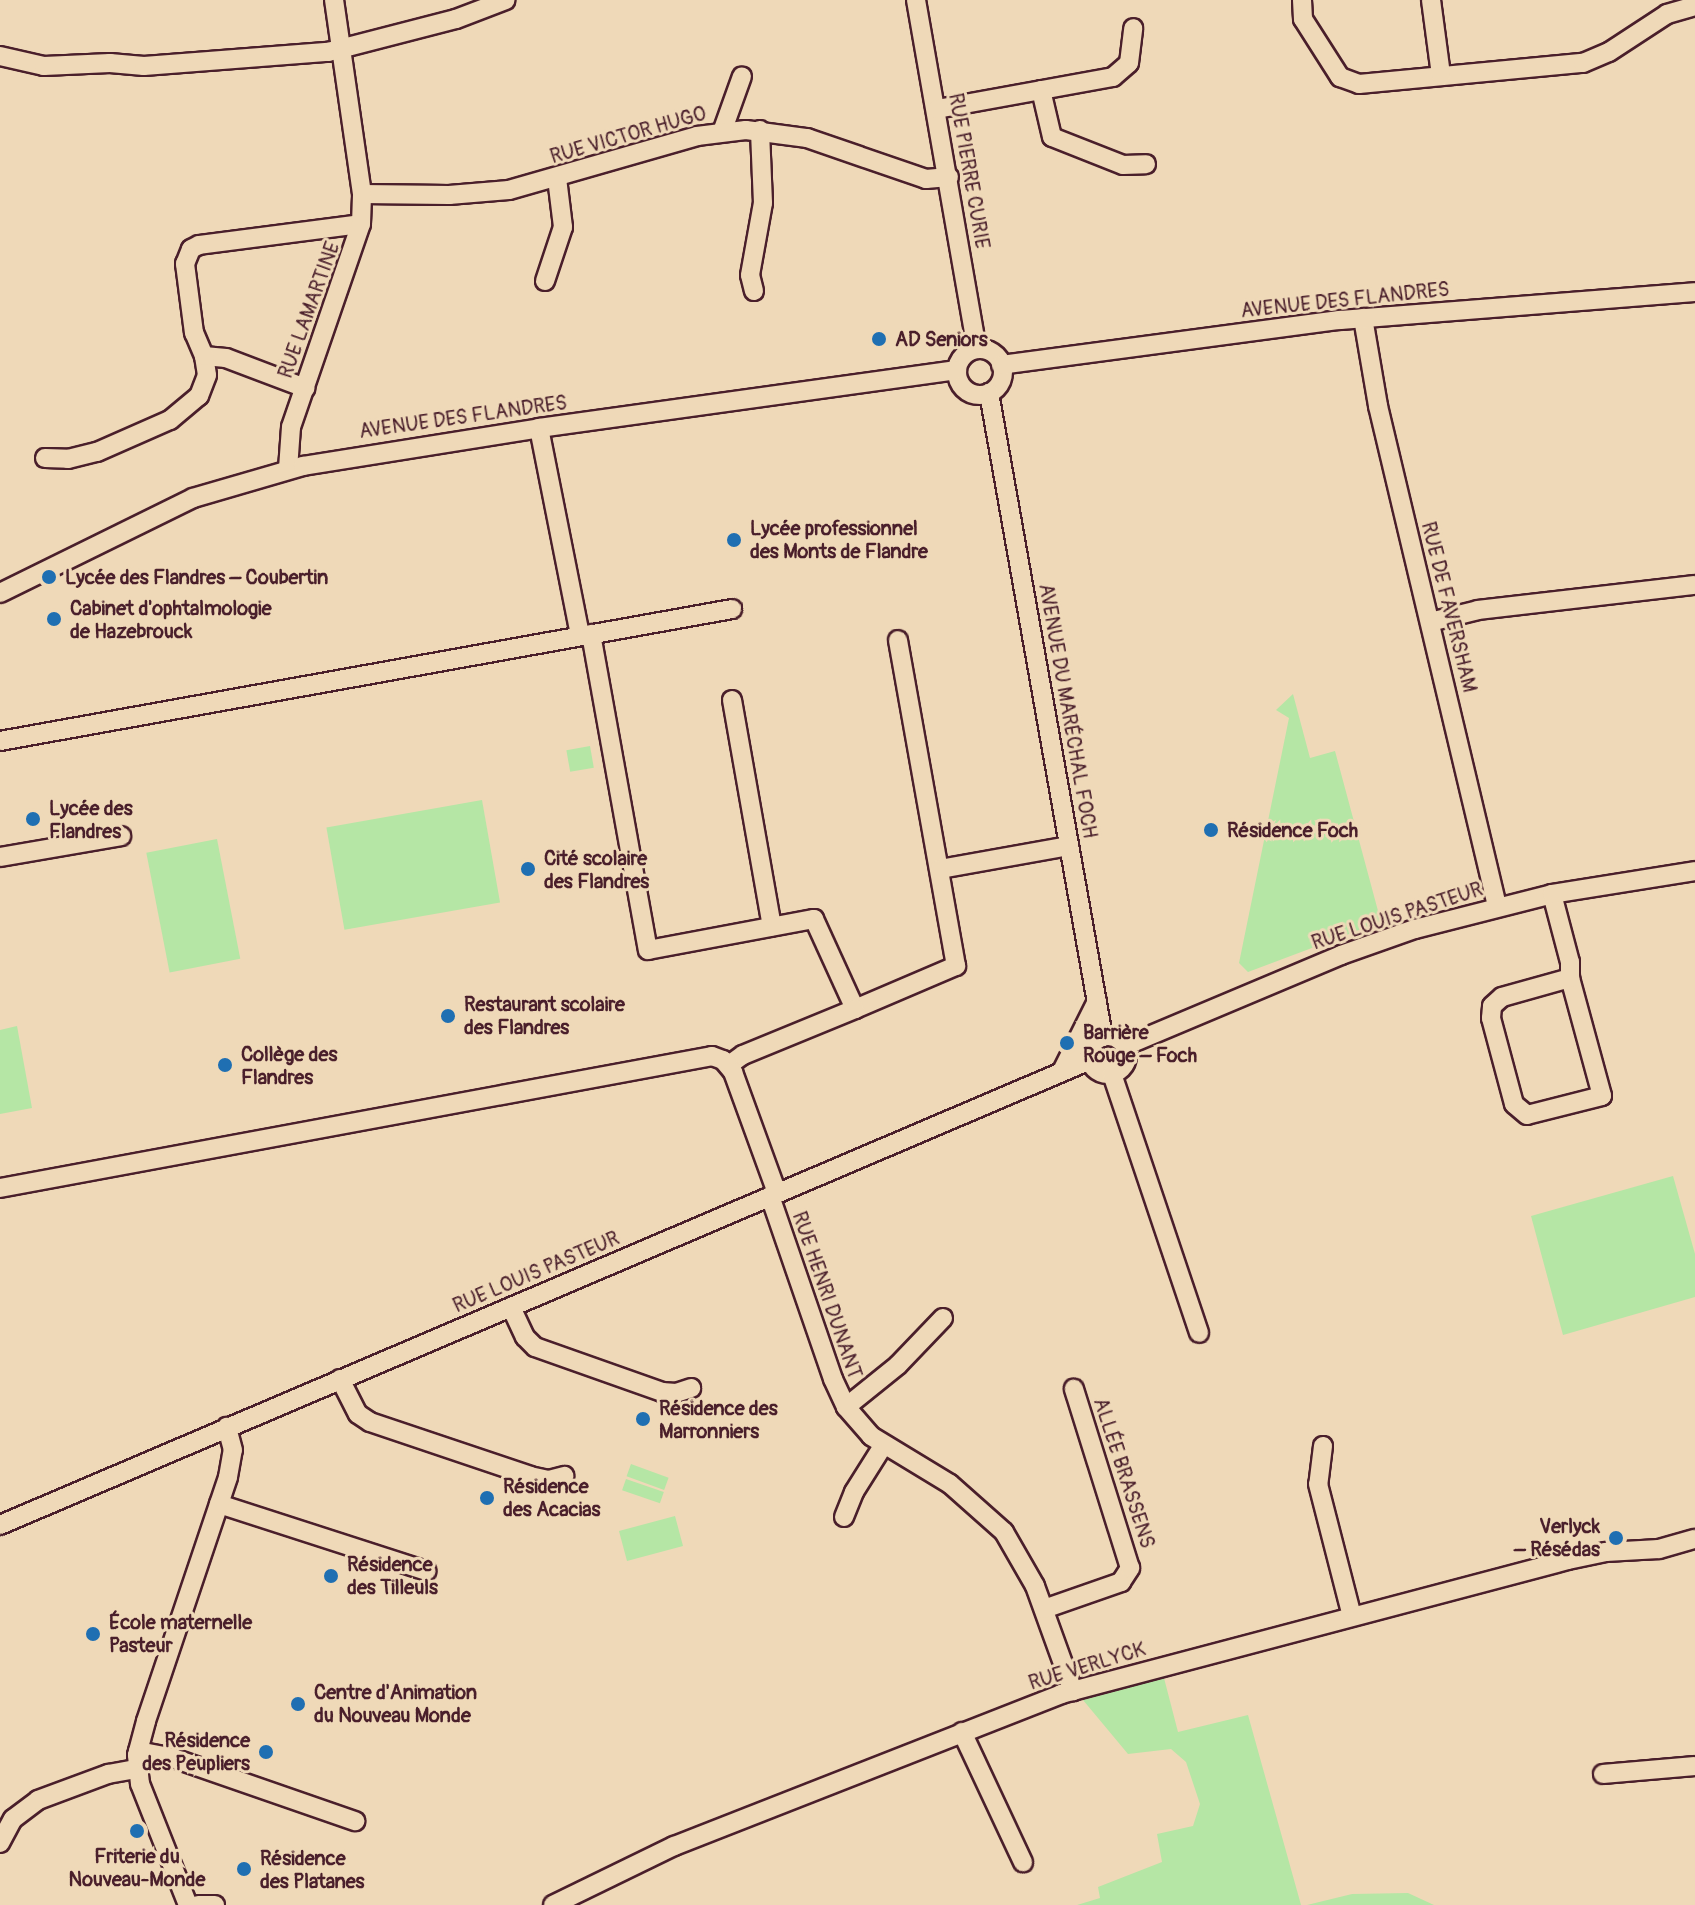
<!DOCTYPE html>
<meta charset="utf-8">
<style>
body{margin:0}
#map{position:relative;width:1695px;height:1905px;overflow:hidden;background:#efd9b8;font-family:Pangolin,sans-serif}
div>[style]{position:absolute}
.green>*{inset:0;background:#b5e6a5;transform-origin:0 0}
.roads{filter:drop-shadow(2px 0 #4a1f2b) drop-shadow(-2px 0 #4a1f2b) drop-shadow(0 2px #4a1f2b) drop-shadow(0 -2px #4a1f2b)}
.minor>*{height:18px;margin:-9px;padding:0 9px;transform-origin:9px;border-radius:9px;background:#efd9b8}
.minor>.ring{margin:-9px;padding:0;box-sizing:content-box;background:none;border:18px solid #efd9b8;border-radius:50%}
.dots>*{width:22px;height:22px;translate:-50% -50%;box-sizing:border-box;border:4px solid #efd9b8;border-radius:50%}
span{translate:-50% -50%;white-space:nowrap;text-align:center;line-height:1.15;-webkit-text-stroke:6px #efd9b8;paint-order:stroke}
.street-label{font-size:20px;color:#4a1f2b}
.poi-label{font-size:20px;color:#4a1f2b;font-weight:700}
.left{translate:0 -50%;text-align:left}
.right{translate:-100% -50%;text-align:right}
</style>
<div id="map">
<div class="green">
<div style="clip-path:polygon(1293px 694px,1310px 758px,1335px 751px,1381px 922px,1248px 972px,1239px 963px,1289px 718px,1276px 710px)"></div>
<div style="left:590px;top:746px;width:22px;height:24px;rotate:80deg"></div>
<div style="left:482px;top:800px;width:104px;height:158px;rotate:80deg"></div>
<div style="left:217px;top:839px;width:122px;height:72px;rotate:79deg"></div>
<div style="clip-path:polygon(17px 1026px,32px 1108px,0 1114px,0 1030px)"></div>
<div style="clip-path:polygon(1673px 1176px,1695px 1254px,1695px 1297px,1563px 1335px,1531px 1216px)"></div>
<div style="left:631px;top:1464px;width:40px;height:13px;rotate:20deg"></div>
<div style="left:626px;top:1479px;width:40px;height:12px;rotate:19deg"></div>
<div style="left:675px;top:1516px;width:31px;height:58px;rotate:75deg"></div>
<div style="clip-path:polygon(1164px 1678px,1178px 1732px,1248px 1715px,1301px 1905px,1077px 1905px,1100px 1898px,1098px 1887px,1162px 1862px,1157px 1834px,1193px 1826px,1200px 1804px,1186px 1762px,1171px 1749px,1128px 1754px,1083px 1700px)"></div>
<div style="clip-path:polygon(1408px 1893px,1434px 1905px,1307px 1905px,1352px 1894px)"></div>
</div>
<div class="roads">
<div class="minor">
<div style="left:916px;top:0;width:354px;rotate:80.1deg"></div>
<div style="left:1302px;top:0;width:19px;rotate:87deg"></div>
<div style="left:1303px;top:19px;width:69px;rotate:57.5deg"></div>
<div style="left:1340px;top:77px;width:20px;rotate:20deg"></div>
<div style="left:1359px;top:84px;width:225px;rotate:-5.4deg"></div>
<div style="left:1583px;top:63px;width:28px;rotate:-23deg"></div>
<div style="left:1609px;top:52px;width:69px;rotate:-33.2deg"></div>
<div style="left:1667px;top:14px;width:29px;rotate:-16deg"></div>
<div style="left:1431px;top:0;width:76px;rotate:82.4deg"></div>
<div style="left:0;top:56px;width:45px;rotate:12.8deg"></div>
<div style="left:44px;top:66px;width:66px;rotate:-2.6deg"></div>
<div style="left:110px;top:63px;width:34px;rotate:5deg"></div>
<div style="left:144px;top:66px;width:185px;rotate:-4.4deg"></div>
<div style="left:328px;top:52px;width:132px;rotate:-14.5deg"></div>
<div style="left:456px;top:19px;width:53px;rotate:-20.8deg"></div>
<div style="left:1041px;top:90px;width:48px;rotate:76.8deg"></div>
<div style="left:1052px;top:137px;width:76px;rotate:21.5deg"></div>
<div style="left:1123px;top:165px;width:23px;rotate:-2deg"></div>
<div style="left:937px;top:109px;width:179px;rotate:-10.3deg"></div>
<div style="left:1113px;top:77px;width:21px;rotate:-41deg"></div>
<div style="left:1129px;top:63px;width:35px;rotate:-83deg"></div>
<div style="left:722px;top:132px;width:59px;rotate:-70.3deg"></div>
<div style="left:362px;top:194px;width:87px;rotate:0.7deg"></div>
<div style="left:449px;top:195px;width:60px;rotate:-4.8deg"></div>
<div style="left:509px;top:190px;width:196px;rotate:-16deg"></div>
<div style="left:697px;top:136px;width:49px;rotate:-7deg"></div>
<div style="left:746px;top:130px;width:62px;rotate:7.5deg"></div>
<div style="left:807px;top:138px;width:126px;rotate:19deg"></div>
<div style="left:926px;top:179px;width:23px;rotate:-5deg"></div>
<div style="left:545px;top:281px;width:57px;rotate:-71.6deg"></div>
<div style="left:563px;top:227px;width:49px;rotate:-97deg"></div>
<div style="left:754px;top:291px;width:16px;rotate:-104deg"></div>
<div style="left:750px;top:275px;width:73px;rotate:-79.8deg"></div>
<div style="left:763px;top:203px;width:73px;rotate:-92.4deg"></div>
<div style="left:1363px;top:318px;width:89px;rotate:80.3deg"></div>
<div style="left:1378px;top:406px;width:514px;rotate:76.61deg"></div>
<div class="ring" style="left:957px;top:349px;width:28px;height:28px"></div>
<div style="left:204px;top:356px;width:22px;rotate:5deg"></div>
<div style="left:226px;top:358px;width:85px;rotate:20.8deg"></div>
<div style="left:1001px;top:365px;width:342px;rotate:-7.6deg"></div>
<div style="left:1340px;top:320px;width:356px;rotate:-4.5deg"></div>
<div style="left:989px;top:393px;width:654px;rotate:79.96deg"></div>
<div style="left:539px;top:428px;width:212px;rotate:78.8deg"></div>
<div style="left:45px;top:458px;width:23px;rotate:2deg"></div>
<div style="left:68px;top:459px;width:30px;rotate:-14deg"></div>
<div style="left:97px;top:452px;width:80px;rotate:-23.7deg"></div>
<div style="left:170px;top:420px;width:38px;rotate:-40deg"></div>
<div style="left:199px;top:396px;width:22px;rotate:-69deg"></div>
<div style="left:207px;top:375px;width:19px;rotate:-99deg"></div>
<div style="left:204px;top:356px;width:25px;rotate:-113deg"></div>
<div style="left:194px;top:333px;width:70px;rotate:-97.4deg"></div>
<div style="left:185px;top:264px;width:16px;rotate:-68deg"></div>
<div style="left:191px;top:249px;width:9px;rotate:-27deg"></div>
<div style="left:199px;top:245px;width:163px;rotate:-7.4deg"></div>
<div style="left:288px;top:469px;width:42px;rotate:-85.9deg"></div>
<div style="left:291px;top:427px;width:215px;rotate:-71deg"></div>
<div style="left:361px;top:224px;width:30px;rotate:-88deg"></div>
<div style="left:362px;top:194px;width:196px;rotate:-98.2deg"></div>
<div style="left:0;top:593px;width:215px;rotate:-26.2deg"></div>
<div style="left:193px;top:498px;width:115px;rotate:-16.2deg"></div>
<div style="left:303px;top:466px;width:239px;rotate:-9.1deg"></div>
<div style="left:539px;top:428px;width:422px;rotate:-7.9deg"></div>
<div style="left:1430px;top:622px;width:49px;rotate:-14deg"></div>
<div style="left:1478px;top:610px;width:218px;rotate:-6.6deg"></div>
<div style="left:591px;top:634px;width:321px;rotate:79.8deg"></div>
<div style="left:648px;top:950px;width:169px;rotate:-10.6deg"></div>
<div style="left:814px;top:919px;width:99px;rotate:65.5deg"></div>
<div style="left:855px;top:1009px;width:110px;rotate:-23.1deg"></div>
<div style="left:956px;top:966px;width:331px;rotate:-100.1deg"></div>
<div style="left:732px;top:700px;width:230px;rotate:80deg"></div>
<div style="left:0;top:741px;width:744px;rotate:-10.22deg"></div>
<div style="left:0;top:857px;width:123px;rotate:-9.8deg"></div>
<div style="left:940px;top:869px;width:131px;rotate:-10.1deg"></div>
<div style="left:1552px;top:894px;width:70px;rotate:75.2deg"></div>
<div style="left:1570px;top:962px;width:16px;rotate:90deg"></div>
<div style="left:1570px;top:978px;width:122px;rotate:74.8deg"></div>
<div style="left:1602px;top:1096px;width:77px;rotate:165.8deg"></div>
<div style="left:1527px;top:1115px;width:17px;rotate:-140deg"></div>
<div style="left:1514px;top:1104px;width:89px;rotate:-105deg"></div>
<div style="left:1491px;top:1018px;width:12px;rotate:-85deg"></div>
<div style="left:1492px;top:1006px;width:13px;rotate:-42deg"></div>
<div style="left:1502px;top:997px;width:71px;rotate:-15.6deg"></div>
<div class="ring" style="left:1089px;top:1036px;width:20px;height:20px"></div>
<div style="left:1125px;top:1046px;width:234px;rotate:-22.8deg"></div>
<div style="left:1341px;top:955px;width:78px;rotate:-19.4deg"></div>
<div style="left:1415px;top:929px;width:141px;rotate:-14.3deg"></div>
<div style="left:1552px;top:894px;width:145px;rotate:-9.1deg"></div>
<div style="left:729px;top:1065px;width:17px;rotate:-36deg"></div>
<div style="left:743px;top:1055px;width:121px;rotate:-22.3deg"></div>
<div style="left:1062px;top:1071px;width:78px;rotate:-63.4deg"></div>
<div style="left:1112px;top:1074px;width:273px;rotate:71.4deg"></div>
<div style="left:0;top:1188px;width:724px;rotate:-10.5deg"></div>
<div style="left:712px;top:1056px;width:12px;rotate:20deg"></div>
<div style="left:723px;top:1060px;width:16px;rotate:50deg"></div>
<div style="left:733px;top:1072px;width:129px;rotate:70deg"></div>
<div style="left:770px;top:1196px;width:194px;rotate:71deg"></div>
<div style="left:833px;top:1379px;width:31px;rotate:65deg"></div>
<div style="left:846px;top:1407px;width:38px;rotate:49deg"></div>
<div style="left:871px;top:1436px;width:92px;rotate:31.3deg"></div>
<div style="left:950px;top:1484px;width:72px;rotate:41.6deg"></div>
<div style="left:1004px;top:1532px;width:62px;rotate:60.1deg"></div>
<div style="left:1035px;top:1586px;width:112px;rotate:70.1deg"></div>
<div style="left:511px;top:1307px;width:33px;rotate:65deg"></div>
<div style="left:525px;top:1337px;width:14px;rotate:45deg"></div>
<div style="left:535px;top:1347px;width:135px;rotate:19.5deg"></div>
<div style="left:662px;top:1392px;width:14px;rotate:4deg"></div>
<div style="left:676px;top:1393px;width:16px;rotate:-18deg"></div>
<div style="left:340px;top:1379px;width:39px;rotate:63deg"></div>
<div style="left:358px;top:1414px;width:14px;rotate:34deg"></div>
<div style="left:370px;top:1422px;width:169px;rotate:18.6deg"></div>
<div style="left:530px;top:1476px;width:19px;rotate:12deg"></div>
<div style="left:549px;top:1480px;width:16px;rotate:-15deg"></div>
<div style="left:846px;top:1407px;width:67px;rotate:-38.9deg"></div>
<div style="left:898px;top:1365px;width:65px;rotate:-46.2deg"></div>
<div style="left:1323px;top:1446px;width:38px;rotate:97deg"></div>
<div style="left:1318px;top:1484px;width:136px;rotate:75.6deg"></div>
<div style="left:219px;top:1504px;width:218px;rotate:17.9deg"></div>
<div style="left:844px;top:1517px;width:27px;rotate:-68deg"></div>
<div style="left:854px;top:1492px;width:54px;rotate:-57.8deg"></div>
<div style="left:0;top:1525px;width:1185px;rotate:-23.1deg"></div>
<div style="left:1044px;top:1609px;width:82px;rotate:-19.3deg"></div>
<div style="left:1121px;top:1582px;width:17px;rotate:-57deg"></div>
<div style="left:1130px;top:1568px;width:188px;rotate:-107.4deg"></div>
<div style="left:962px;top:1732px;width:144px;rotate:64.9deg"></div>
<div style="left:138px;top:1751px;width:36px;rotate:11deg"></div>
<div style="left:173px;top:1758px;width:193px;rotate:19.1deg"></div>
<div style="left:1603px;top:1774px;width:92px;rotate:-5deg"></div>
<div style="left:0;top:1843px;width:27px;rotate:-62deg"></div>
<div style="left:13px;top:1819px;width:31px;rotate:-37deg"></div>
<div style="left:38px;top:1800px;width:75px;rotate:-20.4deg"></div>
<div style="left:108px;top:1774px;width:29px;rotate:-10deg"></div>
<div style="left:188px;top:1905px;width:130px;rotate:-111.6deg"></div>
<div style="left:140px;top:1784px;width:29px;rotate:-96deg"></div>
<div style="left:137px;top:1755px;width:35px;rotate:-75deg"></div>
<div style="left:146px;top:1721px;width:257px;rotate:-71.4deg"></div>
<div style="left:228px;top:1477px;width:27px;rotate:-80deg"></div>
<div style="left:233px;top:1450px;width:24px;rotate:-105deg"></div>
<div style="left:198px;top:1905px;width:17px"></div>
<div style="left:553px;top:1905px;width:135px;rotate:-26deg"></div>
<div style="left:674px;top:1846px;width:416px;rotate:-21.4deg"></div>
<div style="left:1061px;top:1694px;width:524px;rotate:-14.8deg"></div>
<div style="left:1568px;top:1560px;width:39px;rotate:-12deg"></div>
<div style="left:1606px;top:1552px;width:53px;rotate:-3.2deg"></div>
<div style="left:1659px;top:1549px;width:37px;rotate:-16deg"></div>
</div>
</div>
<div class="dots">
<div style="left:879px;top:339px;background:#1f6fb2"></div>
<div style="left:734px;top:540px;background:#1f6fb2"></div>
<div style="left:49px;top:577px;background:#1f6fb2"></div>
<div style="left:54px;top:619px;background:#1f6fb2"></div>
<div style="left:33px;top:819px;background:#1f6fb2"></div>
<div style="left:1211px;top:830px;background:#1f6fb2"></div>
<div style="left:528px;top:869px;background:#1f6fb2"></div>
<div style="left:448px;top:1016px;background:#1f6fb2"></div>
<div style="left:1067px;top:1043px;background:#1f6fb2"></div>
<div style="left:225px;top:1065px;background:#1f6fb2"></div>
<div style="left:643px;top:1419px;background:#1f6fb2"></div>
<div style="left:487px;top:1498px;background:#1f6fb2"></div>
<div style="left:1616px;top:1538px;background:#1f6fb2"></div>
<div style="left:331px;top:1576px;background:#1f6fb2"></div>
<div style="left:93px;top:1634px;background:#1f6fb2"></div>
<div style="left:298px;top:1704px;background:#1f6fb2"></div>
<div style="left:266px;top:1752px;background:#1f6fb2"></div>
<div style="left:137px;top:1831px;background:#1f6fb2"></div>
<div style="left:244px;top:1869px;background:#1f6fb2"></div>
</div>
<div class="street-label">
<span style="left:628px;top:135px;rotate:-16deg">RUE VICTOR HUGO</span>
<span style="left:969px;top:171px;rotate:80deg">RUE PIERRE CURIE</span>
<span style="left:1345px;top:300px;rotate:-6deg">AVENUE DES FLANDRES</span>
<span style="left:309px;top:310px;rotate:-70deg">RUE LAMARTINE</span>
<span style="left:463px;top:417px;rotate:-8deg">AVENUE DES FLANDRES</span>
<span style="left:1449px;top:607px;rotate:76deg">RUE DE FAVERSHAM</span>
<span style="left:1068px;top:711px;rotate:80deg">AVENUE DU MARÉCHAL FOCH</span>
<span style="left:1397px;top:916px;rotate:-18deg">RUE LOUIS PASTEUR</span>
<span style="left:536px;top:1272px;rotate:-23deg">RUE LOUIS PASTEUR</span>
<span style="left:827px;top:1295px;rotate:71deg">RUE HENRI DUNANT</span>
<span style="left:1124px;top:1473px;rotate:72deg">ALLÉE BRASSENS</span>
<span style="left:1087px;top:1666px;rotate:-17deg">RUE VERLYCK</span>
</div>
<div class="poi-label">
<span class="left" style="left:895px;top:339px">AD Seniors</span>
<span class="left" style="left:750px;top:540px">Lycée professionnel<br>des Monts de Flandre</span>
<span class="left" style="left:65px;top:577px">Lycée des Flandres – Coubertin</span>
<span class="left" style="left:70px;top:620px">Cabinet d'ophtalmologie<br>de Hazebrouck</span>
<span class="left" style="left:49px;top:820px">Lycée des<br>Flandres</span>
<span class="left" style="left:1227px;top:830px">Résidence Foch</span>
<span class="left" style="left:544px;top:870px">Cité scolaire<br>des Flandres</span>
<span class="left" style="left:464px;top:1016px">Restaurant scolaire<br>des Flandres</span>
<span class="left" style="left:1083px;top:1044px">Barrière<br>Rouge – Foch</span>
<span class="left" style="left:241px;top:1066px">Collège des<br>Flandres</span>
<span class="left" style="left:659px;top:1420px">Résidence des<br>Marronniers</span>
<span class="left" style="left:503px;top:1498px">Résidence<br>des Acacias</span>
<span class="right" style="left:1600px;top:1538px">Verlyck<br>– Résédas</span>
<span class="left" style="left:347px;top:1576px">Résidence<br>des Tilleuls</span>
<span class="left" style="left:109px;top:1634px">École maternelle<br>Pasteur</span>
<span class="left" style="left:314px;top:1704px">Centre d'Animation<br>du Nouveau Monde</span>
<span class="right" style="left:250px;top:1752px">Résidence<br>des Peupliers</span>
<span style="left:137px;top:1868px">Friterie du<br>Nouveau-Monde</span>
<span class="left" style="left:260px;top:1870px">Résidence<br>des Platanes</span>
</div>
</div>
